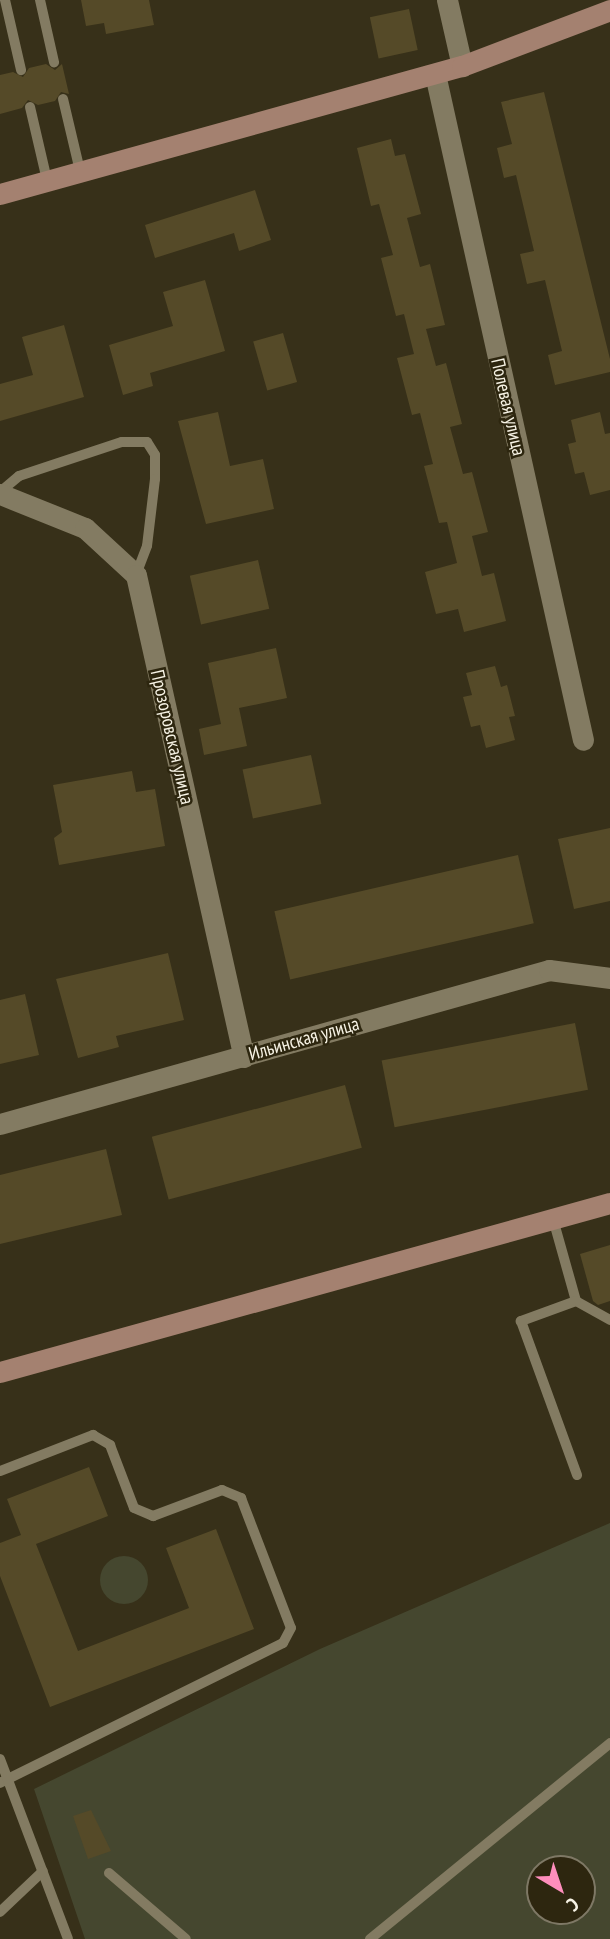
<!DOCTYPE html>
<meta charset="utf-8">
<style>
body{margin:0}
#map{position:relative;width:610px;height:1939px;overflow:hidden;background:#373019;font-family:"PT Sans Narrow",sans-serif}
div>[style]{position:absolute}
.green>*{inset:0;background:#45472f}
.round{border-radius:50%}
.building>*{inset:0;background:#554a28;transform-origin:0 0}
.lane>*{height:10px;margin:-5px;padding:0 5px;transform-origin:5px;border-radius:5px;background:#837b62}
.street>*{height:21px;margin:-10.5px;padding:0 10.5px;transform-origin:10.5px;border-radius:10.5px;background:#837b62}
.secondary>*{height:21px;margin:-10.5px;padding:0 10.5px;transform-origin:10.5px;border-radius:10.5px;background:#a48170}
span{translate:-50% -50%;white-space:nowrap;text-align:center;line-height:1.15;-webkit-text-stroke:5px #2d260f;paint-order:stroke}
.street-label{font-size:19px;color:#f7f3e5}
.north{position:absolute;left:526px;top:1855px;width:70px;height:70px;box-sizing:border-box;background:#2d260f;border:2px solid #7e7865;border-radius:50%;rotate:141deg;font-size:19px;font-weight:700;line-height:28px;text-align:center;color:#f7f3e5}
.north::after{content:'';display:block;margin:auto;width:24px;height:32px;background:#fe8ebc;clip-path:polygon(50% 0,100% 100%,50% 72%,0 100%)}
</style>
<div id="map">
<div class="green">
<div style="clip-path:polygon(evenodd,610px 1523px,610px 1939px,85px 1939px,34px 1789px,320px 1649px,610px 1523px,540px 1869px,582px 1869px,582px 1911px,540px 1911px,540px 1869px)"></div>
<div class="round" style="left:100px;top:1556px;width:48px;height:48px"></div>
</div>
<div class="building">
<div style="clip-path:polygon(81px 0,149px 0,154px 25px,106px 34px,104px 23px,86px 26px)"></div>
<div style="left:409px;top:9px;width:42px;height:40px;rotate:78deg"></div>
<div style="clip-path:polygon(46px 64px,55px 70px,62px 64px,69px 94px,61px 92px,55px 101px,38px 105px,28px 100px,22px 108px,0 114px,0 75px,13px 72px,23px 77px,29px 68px)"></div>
<div style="clip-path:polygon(544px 92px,610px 359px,610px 372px,555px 385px,548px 355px,562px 351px,545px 280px,527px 284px,520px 254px,534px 251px,516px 175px,504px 178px,497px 148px,512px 144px,501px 102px)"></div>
<div style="clip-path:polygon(391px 139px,395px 156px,405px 154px,421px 214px,407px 218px,420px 267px,430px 264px,445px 325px,426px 329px,436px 366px,446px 363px,462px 424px,450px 427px,463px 474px,472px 472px,488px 532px,472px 536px,482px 576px,494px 573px,506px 621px,464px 632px,458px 609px,436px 614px,425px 572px,457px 563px,447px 522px,439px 523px,424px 466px,433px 464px,420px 413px,412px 415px,397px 358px,414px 354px,404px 314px,396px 316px,381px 258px,393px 255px,379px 204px,371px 206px,357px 148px)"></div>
<div style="clip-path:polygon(255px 190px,271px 240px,239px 251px,234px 233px,155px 258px,145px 225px)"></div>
<div style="clip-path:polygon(205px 280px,225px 351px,150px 373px,153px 386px,123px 395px,109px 345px,173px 326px,163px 292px)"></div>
<div style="clip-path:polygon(64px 325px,84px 397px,0 421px,0 384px,33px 375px,22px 337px)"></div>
<div style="left:283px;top:333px;width:51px;height:31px;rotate:74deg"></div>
<div style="clip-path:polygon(218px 412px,230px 466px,263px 459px,274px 509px,206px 524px,178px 421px)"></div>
<div style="clip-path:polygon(600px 412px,605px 434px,610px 433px,610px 490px,590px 495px,584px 472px,575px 474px,568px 444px,576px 442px,571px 420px)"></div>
<div style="left:258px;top:560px;width:50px;height:70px;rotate:77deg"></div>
<div style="clip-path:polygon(276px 648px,287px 698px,239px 708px,247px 746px,204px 755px,199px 729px,221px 724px,208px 663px)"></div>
<div style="clip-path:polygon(495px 666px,501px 687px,507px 685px,515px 716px,509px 717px,515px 740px,486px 748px,480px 725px,471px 727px,463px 697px,472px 695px,466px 673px)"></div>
<div style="left:311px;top:755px;width:50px;height:70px;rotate:78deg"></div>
<div style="clip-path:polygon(132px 771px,136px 792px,155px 789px,165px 846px,59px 865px,54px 838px,62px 832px,53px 785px)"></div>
<div style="clip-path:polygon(610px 828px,610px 901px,574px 909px,558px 839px)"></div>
<div style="left:518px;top:855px;width:70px;height:250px;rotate:77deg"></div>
<div style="clip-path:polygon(168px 953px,184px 1020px,116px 1036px,119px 1047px,78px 1058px,56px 979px)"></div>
<div style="clip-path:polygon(25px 994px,39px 1055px,0 1064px,0 1000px)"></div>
<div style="left:575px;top:1023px;width:68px;height:197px;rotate:79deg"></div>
<div style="left:345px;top:1085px;width:65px;height:200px;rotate:75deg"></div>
<div style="clip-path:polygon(106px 1149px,122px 1215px,0 1244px,0 1175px)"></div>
<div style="clip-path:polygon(610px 1245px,610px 1301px,598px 1305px,593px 1301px,580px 1254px)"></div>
<div style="clip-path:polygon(89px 1467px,108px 1516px,36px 1544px,78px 1651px,189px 1608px,166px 1548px,216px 1529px,254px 1629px,50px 1707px,0 1576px,0 1543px,21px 1535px,7px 1499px)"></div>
<div style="clip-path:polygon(91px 1810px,111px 1851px,88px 1859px,73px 1816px)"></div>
</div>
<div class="lane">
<div style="left:5px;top:0;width:72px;rotate:77.1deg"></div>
<div style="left:40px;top:0;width:64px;rotate:77.3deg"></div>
<div style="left:63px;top:99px;width:74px;rotate:76.7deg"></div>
<div style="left:30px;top:107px;width:75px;rotate:76.9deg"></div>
<div style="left:0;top:492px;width:25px;rotate:-40deg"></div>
<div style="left:19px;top:476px;width:108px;rotate:-18.3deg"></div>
<div style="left:122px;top:442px;width:25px"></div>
<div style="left:147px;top:442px;width:15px;rotate:58deg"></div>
<div style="left:155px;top:455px;width:24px;rotate:90deg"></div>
<div style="left:155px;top:479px;width:67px;rotate:96.8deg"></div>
<div style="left:147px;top:546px;width:31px;rotate:111deg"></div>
<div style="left:553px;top:1219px;width:85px;rotate:74.3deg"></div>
<div style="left:576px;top:1301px;width:39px;rotate:29deg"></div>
<div style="left:576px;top:1301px;width:59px;rotate:160deg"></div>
<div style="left:521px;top:1321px;width:164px;rotate:70deg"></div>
<div style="left:0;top:1471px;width:100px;rotate:-21.2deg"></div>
<div style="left:93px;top:1435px;width:20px;rotate:30deg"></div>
<div style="left:110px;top:1445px;width:67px;rotate:69.1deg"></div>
<div style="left:134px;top:1508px;width:21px;rotate:23deg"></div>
<div style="left:153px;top:1516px;width:74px;rotate:-20.6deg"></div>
<div style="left:222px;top:1490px;width:21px;rotate:23deg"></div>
<div style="left:241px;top:1498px;width:139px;rotate:69deg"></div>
<div style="left:291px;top:1628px;width:17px;rotate:118deg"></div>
<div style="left:283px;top:1643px;width:316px;rotate:153.7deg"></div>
<div style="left:0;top:1759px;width:192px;rotate:69.3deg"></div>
<div style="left:109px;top:1873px;width:101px;rotate:40.6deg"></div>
<div style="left:0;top:1912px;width:59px;rotate:-43.6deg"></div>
<div style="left:370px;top:1939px;width:310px;rotate:-39.2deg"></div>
</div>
<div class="street">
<div style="left:447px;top:0;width:68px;rotate:77.2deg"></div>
<div style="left:435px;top:74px;width:682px;rotate:77.47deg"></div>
<div style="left:0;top:494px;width:92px;rotate:21.8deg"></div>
<div style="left:85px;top:528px;width:69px;rotate:42.7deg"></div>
<div style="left:136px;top:575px;width:494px;rotate:77.4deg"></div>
<div style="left:0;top:1124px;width:570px;rotate:-15.67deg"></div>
<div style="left:549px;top:970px;width:62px;rotate:7.5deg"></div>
</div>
<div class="secondary">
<div style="left:0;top:194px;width:479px;rotate:-15.5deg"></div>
<div style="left:462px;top:66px;width:158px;rotate:-20.7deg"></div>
<div style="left:0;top:1372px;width:633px;rotate:-15.49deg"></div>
</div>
<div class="street-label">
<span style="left:508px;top:407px;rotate:77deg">Полевая улица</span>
<span style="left:172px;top:737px;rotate:77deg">Прозоровская улица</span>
<span style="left:304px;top:1039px;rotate:-16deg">Ильинская улица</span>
</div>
<div class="north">С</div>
</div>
